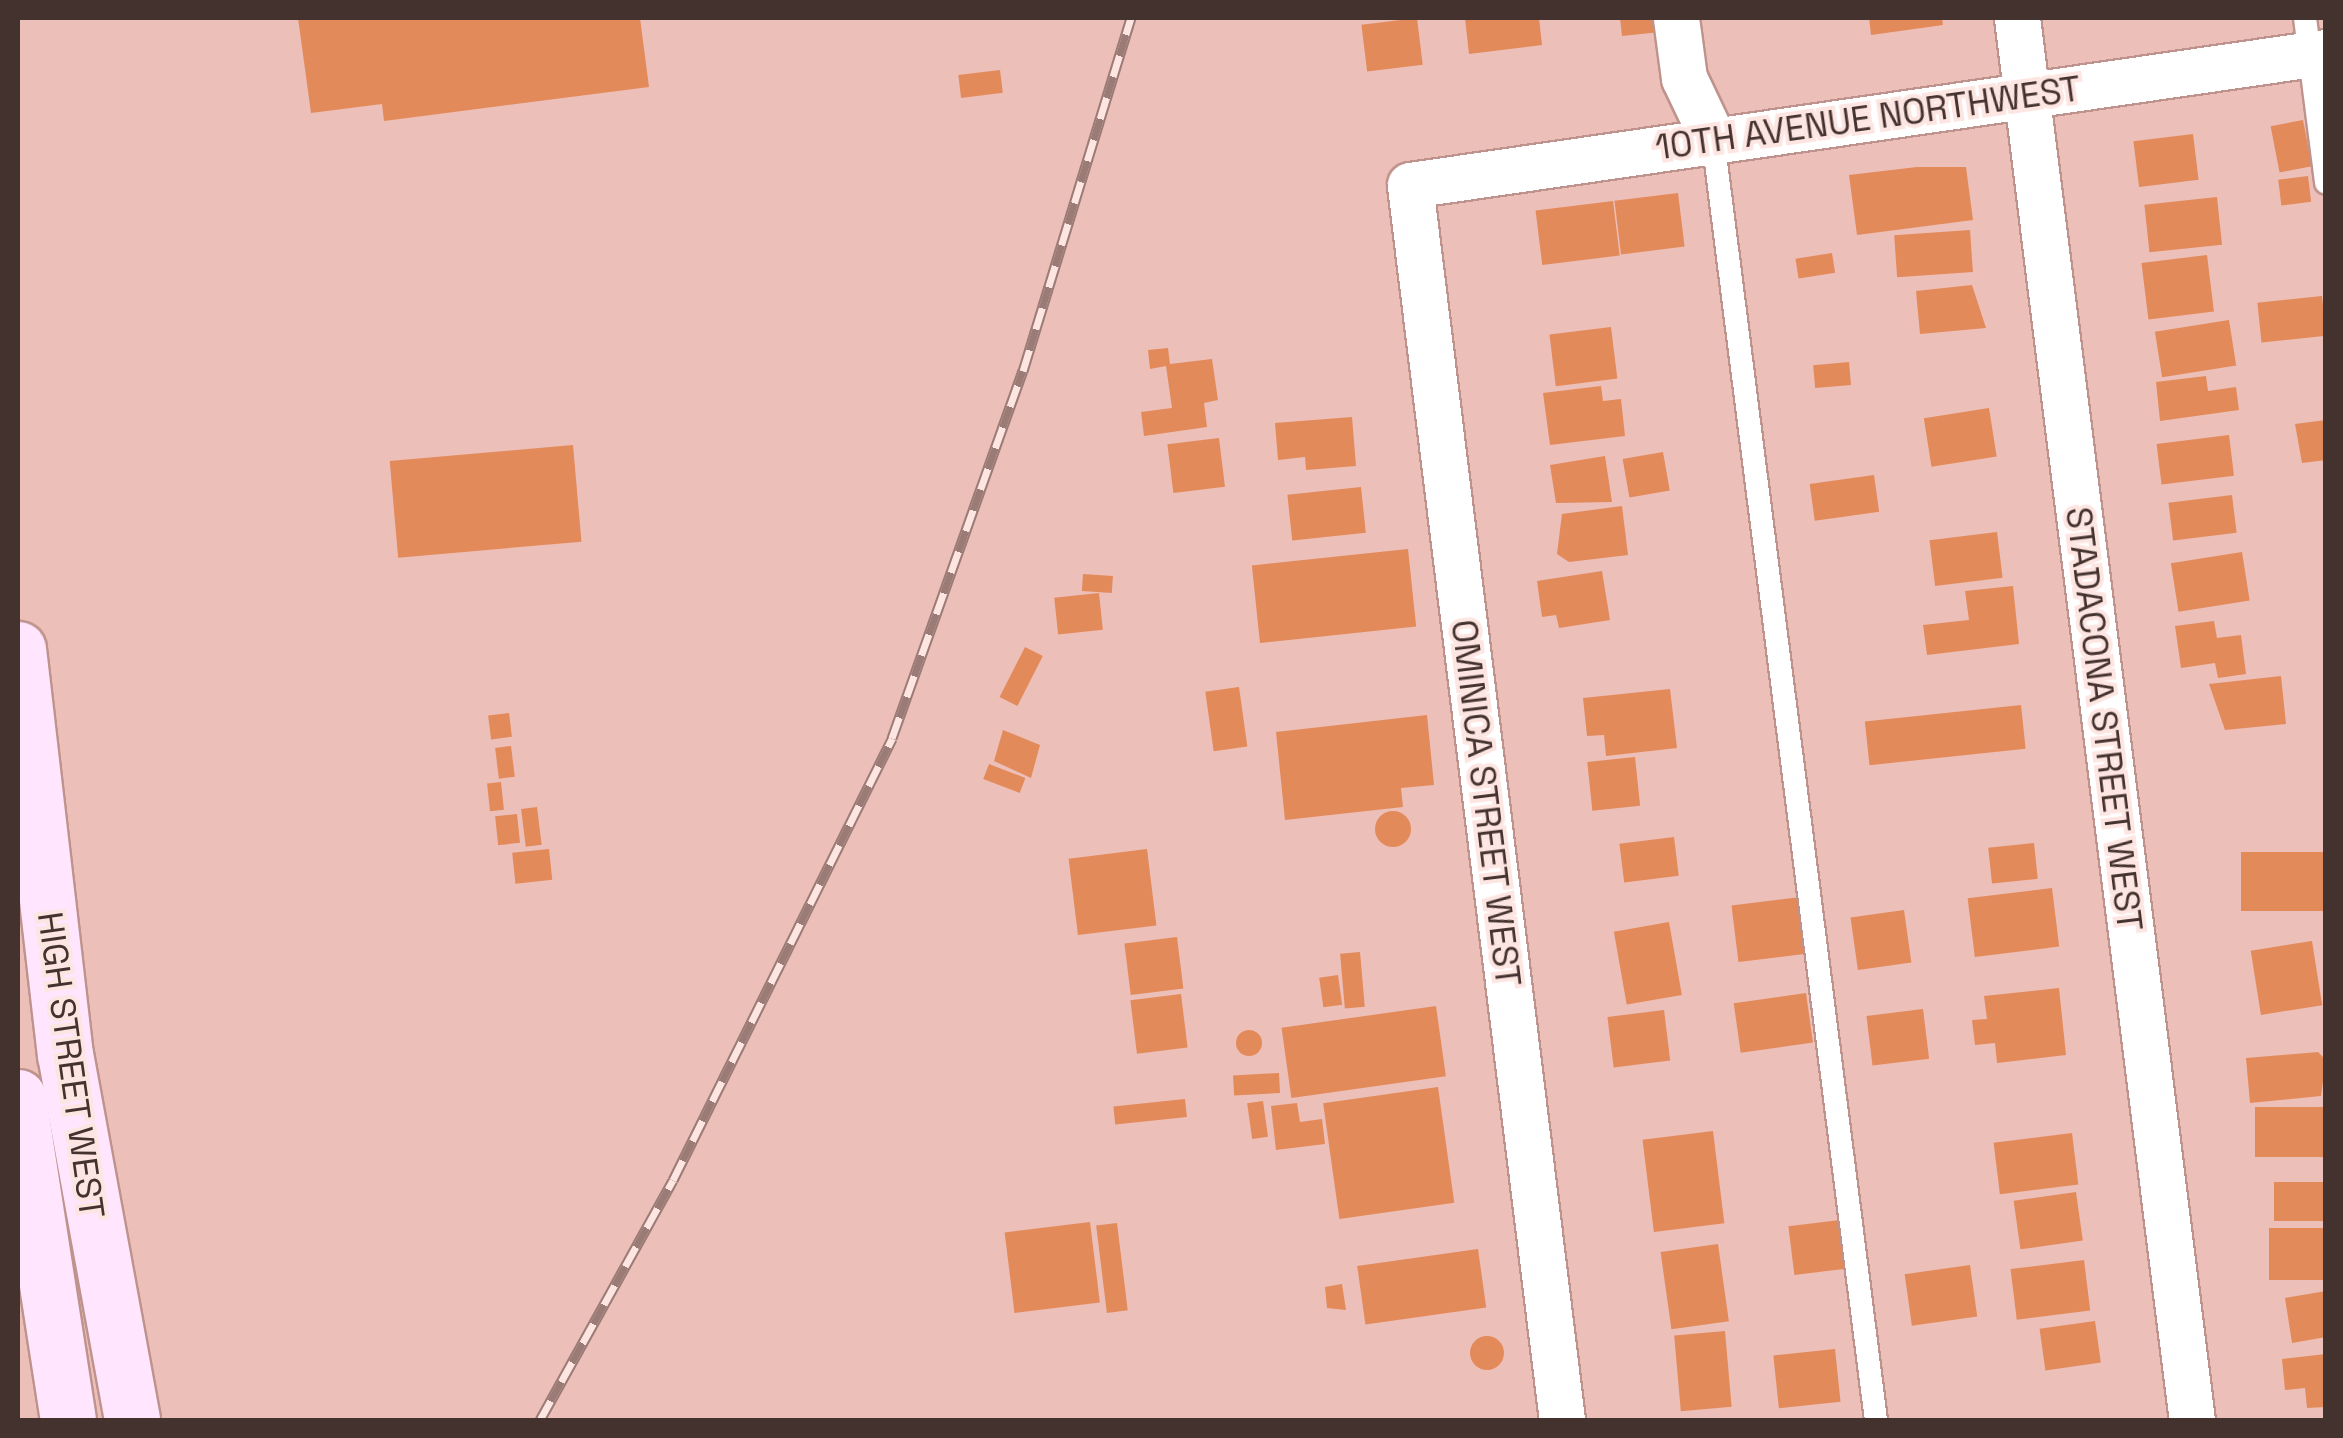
<!DOCTYPE html>
<style>
body{margin:0}
#map{position:relative;width:2343px;height:1438px;overflow:hidden;background:#ecbfb8;font-family:"Space Grotesk",sans-serif}
div>[style]{position:absolute}
.building>*{inset:0;background:#e38a5b;transform-origin:0 0}
.round{border-radius:50%}
.roads{filter:drop-shadow(2px 0 #bf938d) drop-shadow(-2px 0 #bf938d) drop-shadow(0 2px #bf938d) drop-shadow(0 -2px #bf938d)}
.service>*{height:22px;margin:-11px;padding:0 11px;transform-origin:11px;border-radius:11px;background:#fff}
.minor>*{height:45px;margin:-22.5px;padding:0 22.5px;transform-origin:22.5px;border-radius:22.5px;background:#fff}
.secondary>*{height:55px;margin:-27.5px;padding:0 27.5px;transform-origin:27.5px;border-radius:27.5px;background:#ffe6fe}
.rail>*{height:11px;margin-top:-5.5px;transform-origin:0;background:repeating-linear-gradient(90deg,#fde5e2 0 22px,#9b7b76 0 44px);box-sizing:border-box;border-block:2px solid #9b7b76}
span{translate:-50% -50%;white-space:nowrap;text-align:center;line-height:1.15;-webkit-text-stroke:8px #fde5e2;paint-order:stroke}
.street-label{font-size:35px;color:#44322f}
.frame{position:absolute;inset:0;border:20px solid #44322f;pointer-events:none}
</style>
<div id="map">
<div class="building">
<div style="clip-path:polygon(298px 18px,640px 18px,649px 87px,384px 121px,382px 104px,311px 113px)"></div>
<div style="left:1417px;top:18px;width:47px;height:56px;rotate:83deg"></div>
<div style="clip-path:polygon(1465px 18px,1539px 18px,1542px 45px,1469px 54px)"></div>
<div style="clip-path:polygon(1620px 18px,1659px 18px,1660px 32px,1622px 36px)"></div>
<div style="clip-path:polygon(1869px 18px,1942px 18px,1943px 25px,1871px 35px)"></div>
<div style="left:1000px;top:70px;width:23px;height:42px;rotate:83deg"></div>
<div style="left:2303px;top:120px;width:47px;height:33px;rotate:79deg"></div>
<div style="left:2193px;top:134px;width:46px;height:60px;rotate:83deg"></div>
<div style="clip-path:polygon(1917px 167px,1966px 167px,1973px 220px,1857px 235px,1849px 175px)"></div>
<div style="left:2308px;top:176px;width:26px;height:30px;rotate:83deg"></div>
<div style="left:1678px;top:193px;width:54px;height:64px;rotate:83deg"></div>
<div style="left:2217px;top:197px;width:48px;height:73px;rotate:84deg"></div>
<div style="left:1613px;top:201px;width:55px;height:78px;rotate:83deg"></div>
<div style="left:1970px;top:230px;width:42px;height:76px;rotate:86deg"></div>
<div style="left:1832px;top:253px;width:20px;height:37px;rotate:81deg"></div>
<div style="left:2207px;top:255px;width:57px;height:66px;rotate:83deg"></div>
<div style="clip-path:polygon(1972px 285px,1986px 328px,1920px 334px,1916px 291px)"></div>
<div style="left:2322px;top:296px;width:40px;height:65px;rotate:84deg"></div>
<div style="left:2229px;top:320px;width:46px;height:75px;rotate:81deg"></div>
<div style="left:1611px;top:327px;width:52px;height:62px;rotate:83deg"></div>
<div style="clip-path:polygon(1168px 348px,1170px 364px,1212px 359px,1218px 400px,1204px 403px,1207px 427px,1144px 436px,1141px 412px,1172px 408px,1166px 366px,1150px 369px,1148px 350px)"></div>
<div style="left:1849px;top:362px;width:23px;height:36px;rotate:85deg"></div>
<div style="clip-path:polygon(2206px 376px,2208px 391px,2236px 387px,2239px 410px,2160px 421px,2156px 382px)"></div>
<div style="clip-path:polygon(1601px 386px,1603px 401px,1621px 399px,1625px 436px,1550px 445px,1543px 393px)"></div>
<div style="left:1989px;top:408px;width:49px;height:66px;rotate:81deg"></div>
<div style="clip-path:polygon(1352px 417px,1356px 466px,1306px 470px,1305px 457px,1278px 460px,1275px 423px)"></div>
<div style="clip-path:polygon(2326px 420px,2326px 460px,2302px 463px,2295px 424px)"></div>
<div style="left:2229px;top:435px;width:41px;height:73px;rotate:83deg"></div>
<div style="left:1219px;top:438px;width:49px;height:52px;rotate:83deg"></div>
<div style="left:573px;top:445px;width:97px;height:184px;rotate:85deg"></div>
<div style="left:1663px;top:452px;width:39px;height:41px;rotate:80deg"></div>
<div style="clip-path:polygon(1605px 456px,1612px 502px,1556px 503px,1550px 465px)"></div>
<div style="left:1874px;top:475px;width:37px;height:65px;rotate:82deg"></div>
<div style="left:1361px;top:487px;width:46px;height:74px;rotate:84deg"></div>
<div style="left:2232px;top:495px;width:38px;height:64px;rotate:83deg"></div>
<div style="clip-path:polygon(1622px 506px,1628px 555px,1569px 562px,1557px 554px,1562px 514px)"></div>
<div style="left:1997px;top:532px;width:46px;height:68px;rotate:83deg"></div>
<div style="left:1408px;top:549px;width:78px;height:157px;rotate:84deg"></div>
<div style="left:2242px;top:552px;width:49px;height:72px;rotate:81deg"></div>
<div style="clip-path:polygon(1602px 571px,1610px 620px,1559px 628px,1556px 615px,1542px 617px,1537px 581px)"></div>
<div style="left:1083px;top:574px;width:30px;height:17px;rotate:4deg"></div>
<div style="clip-path:polygon(2013px 586px,2019px 644px,1927px 655px,1923px 625px,1969px 620px,1965px 591px)"></div>
<div style="left:1099px;top:593px;width:37px;height:45px;rotate:84deg"></div>
<div style="clip-path:polygon(2214px 621px,2217px 638px,2241px 635px,2246px 674px,2218px 678px,2215px 663px,2181px 668px,2175px 626px)"></div>
<div style="left:1025px;top:647px;width:20px;height:56px;rotate:27deg"></div>
<div style="clip-path:polygon(2281px 676px,2286px 724px,2225px 730px,2209px 684px)"></div>
<div style="left:1239px;top:687px;width:60px;height:34px;rotate:82deg"></div>
<div style="clip-path:polygon(1670px 689px,1677px 748px,1606px 756px,1604px 735px,1587px 736px,1583px 698px)"></div>
<div style="left:2021px;top:705px;width:44px;height:157px;rotate:84deg"></div>
<div style="left:509px;top:713px;width:24px;height:21px;rotate:83deg"></div>
<div style="clip-path:polygon(1427px 715px,1434px 785px,1401px 788px,1403px 807px,1285px 820px,1276px 732px)"></div>
<div style="clip-path:polygon(1003px 730px,1040px 745px,1031px 778px,994px 761px)"></div>
<div style="left:511px;top:746px;width:31px;height:16px;rotate:83deg"></div>
<div style="left:1635px;top:757px;width:49px;height:48px;rotate:84deg"></div>
<div style="left:989px;top:764px;width:39px;height:16px;rotate:21deg"></div>
<div style="left:501px;top:782px;width:28px;height:14px;rotate:84deg"></div>
<div style="left:537px;top:807px;width:38px;height:16px;rotate:83deg"></div>
<div class="round" style="left:1375px;top:811px;width:36px;height:36px"></div>
<div style="left:517px;top:814px;width:29px;height:22px;rotate:84deg"></div>
<div style="left:1674px;top:837px;width:39px;height:55px;rotate:83deg"></div>
<div style="left:2034px;top:843px;width:36px;height:46px;rotate:84deg"></div>
<div style="left:549px;top:849px;width:31px;height:37px;rotate:84deg"></div>
<div style="left:1147px;top:849px;width:77px;height:79px;rotate:83deg"></div>
<div style="left:2326px;top:852px;width:59px;height:85px;rotate:90deg"></div>
<div style="left:2052px;top:888px;width:59px;height:85px;rotate:83deg"></div>
<div style="left:1801px;top:897px;width:57px;height:70px;rotate:83deg"></div>
<div style="left:1904px;top:910px;width:53px;height:54px;rotate:82deg"></div>
<div style="left:1669px;top:922px;width:74px;height:56px;rotate:80deg"></div>
<div style="left:1177px;top:937px;width:52px;height:53px;rotate:83deg"></div>
<div style="left:2312px;top:941px;width:65px;height:62px;rotate:81deg"></div>
<div style="left:1360px;top:952px;width:55px;height:20px;rotate:85deg"></div>
<div style="left:1338px;top:975px;width:30px;height:19px;rotate:82deg"></div>
<div style="clip-path:polygon(2059px 988px,2066px 1055px,1997px 1063px,1995px 1043px,1975px 1045px,1972px 1020px,1987px 1019px,1984px 996px)"></div>
<div style="left:1806px;top:993px;width:50px;height:73px;rotate:82deg"></div>
<div style="left:1181px;top:994px;width:54px;height:51px;rotate:83deg"></div>
<div style="left:1436px;top:1006px;width:71px;height:156px;rotate:82deg"></div>
<div style="left:1923px;top:1009px;width:50px;height:57px;rotate:83deg"></div>
<div style="left:1664px;top:1010px;width:51px;height:57px;rotate:83deg"></div>
<div class="round" style="left:1236px;top:1030px;width:26px;height:26px"></div>
<div style="clip-path:polygon(2318px 1052px,2326px 1060px,2321px 1096px,2250px 1103px,2246px 1058px)"></div>
<div style="left:1279px;top:1073px;width:20px;height:46px;rotate:87deg"></div>
<div style="left:1438px;top:1087px;width:117px;height:116px;rotate:82deg"></div>
<div style="left:1185px;top:1099px;width:18px;height:72px;rotate:84deg"></div>
<div style="left:1263px;top:1101px;width:36px;height:16px;rotate:82deg"></div>
<div style="clip-path:polygon(1297px 1103px,1300px 1122px,1322px 1119px,1325px 1144px,1276px 1150px,1271px 1106px)"></div>
<div style="left:2326px;top:1107px;width:50px;height:71px;rotate:90deg"></div>
<div style="left:1713px;top:1131px;width:93px;height:71px;rotate:83deg"></div>
<div style="left:2072px;top:1133px;width:52px;height:79px;rotate:83deg"></div>
<div style="left:2326px;top:1182px;width:39px;height:52px;rotate:90deg"></div>
<div style="left:2076px;top:1192px;width:49px;height:63px;rotate:82deg"></div>
<div style="left:1840px;top:1220px;width:49px;height:52px;rotate:83deg"></div>
<div style="left:1090px;top:1222px;width:81px;height:86px;rotate:83deg"></div>
<div style="left:1117px;top:1223px;width:88px;height:21px;rotate:83deg"></div>
<div style="left:2326px;top:1228px;width:52px;height:57px;rotate:90deg"></div>
<div style="left:1718px;top:1244px;width:78px;height:58px;rotate:82deg"></div>
<div style="left:1478px;top:1249px;width:59px;height:122px;rotate:82deg"></div>
<div style="left:2084px;top:1260px;width:51px;height:74px;rotate:83deg"></div>
<div style="left:1970px;top:1265px;width:52px;height:66px;rotate:82deg"></div>
<div style="clip-path:polygon(1342px 1284px,1346px 1310px,1327px 1308px,1325px 1287px)"></div>
<div style="clip-path:polygon(2326px 1291px,2326px 1337px,2292px 1343px,2285px 1298px)"></div>
<div style="left:2095px;top:1321px;width:42px;height:56px;rotate:82deg"></div>
<div style="left:1725px;top:1331px;width:76px;height:51px;rotate:85deg"></div>
<div class="round" style="left:1470px;top:1336px;width:34px;height:34px"></div>
<div style="left:1835px;top:1349px;width:53px;height:62px;rotate:84deg"></div>
<div style="clip-path:polygon(2326px 1354px,2326px 1407px,2307px 1408px,2305px 1388px,2285px 1390px,2282px 1359px)"></div>
</div>
<div class="roads">
<div class="service">
<div style="left:2305px;top:18px;width:166px;rotate:82.7deg"></div>
<div style="left:1713px;top:139px;width:1291px;rotate:82.75deg"></div>
</div>
<div class="minor">
<div style="left:1676px;top:18px;width:61px;rotate:82.4deg"></div>
<div style="left:1684px;top:78px;width:68px;rotate:64.6deg"></div>
<div style="left:2017px;top:18px;width:1413px;rotate:82.89deg"></div>
<div style="left:1562px;top:1420px;width:1244px;rotate:-97.02deg"></div>
<div style="left:1410px;top:185px;width:926px;rotate:-8.26deg"></div>
</div>
<div class="secondary">
<div style="left:18px;top:649px;width:408px;rotate:83.4deg"></div>
<div style="left:65px;top:1054px;width:372px;rotate:79.6deg"></div>
<div style="left:18px;top:1097px;width:327px;rotate:81.2deg"></div>
</div>
</div>
<div class="rail">
<div style="left:540px;top:1420px;width:274px;rotate:-61deg"></div>
<div style="left:673px;top:1180px;width:493px;rotate:-63.6deg"></div>
<div style="left:892px;top:738px;width:390px;rotate:-70.4deg"></div>
<div style="left:1023px;top:371px;width:369px;rotate:-73deg"></div>
</div>
<div class="street-label">
<span style="left:1868px;top:118px;rotate:-8deg">10TH AVENUE NORTHWEST</span>
<span style="left:2104px;top:719px;rotate:83deg">STADACONA STREET WEST</span>
<span style="left:1486px;top:803px;rotate:83deg">OMINICA STREET WEST</span>
<span style="left:71px;top:1065px;rotate:82deg">HIGH STREET WEST</span>
</div>
<div class="frame"></div>
</div>
